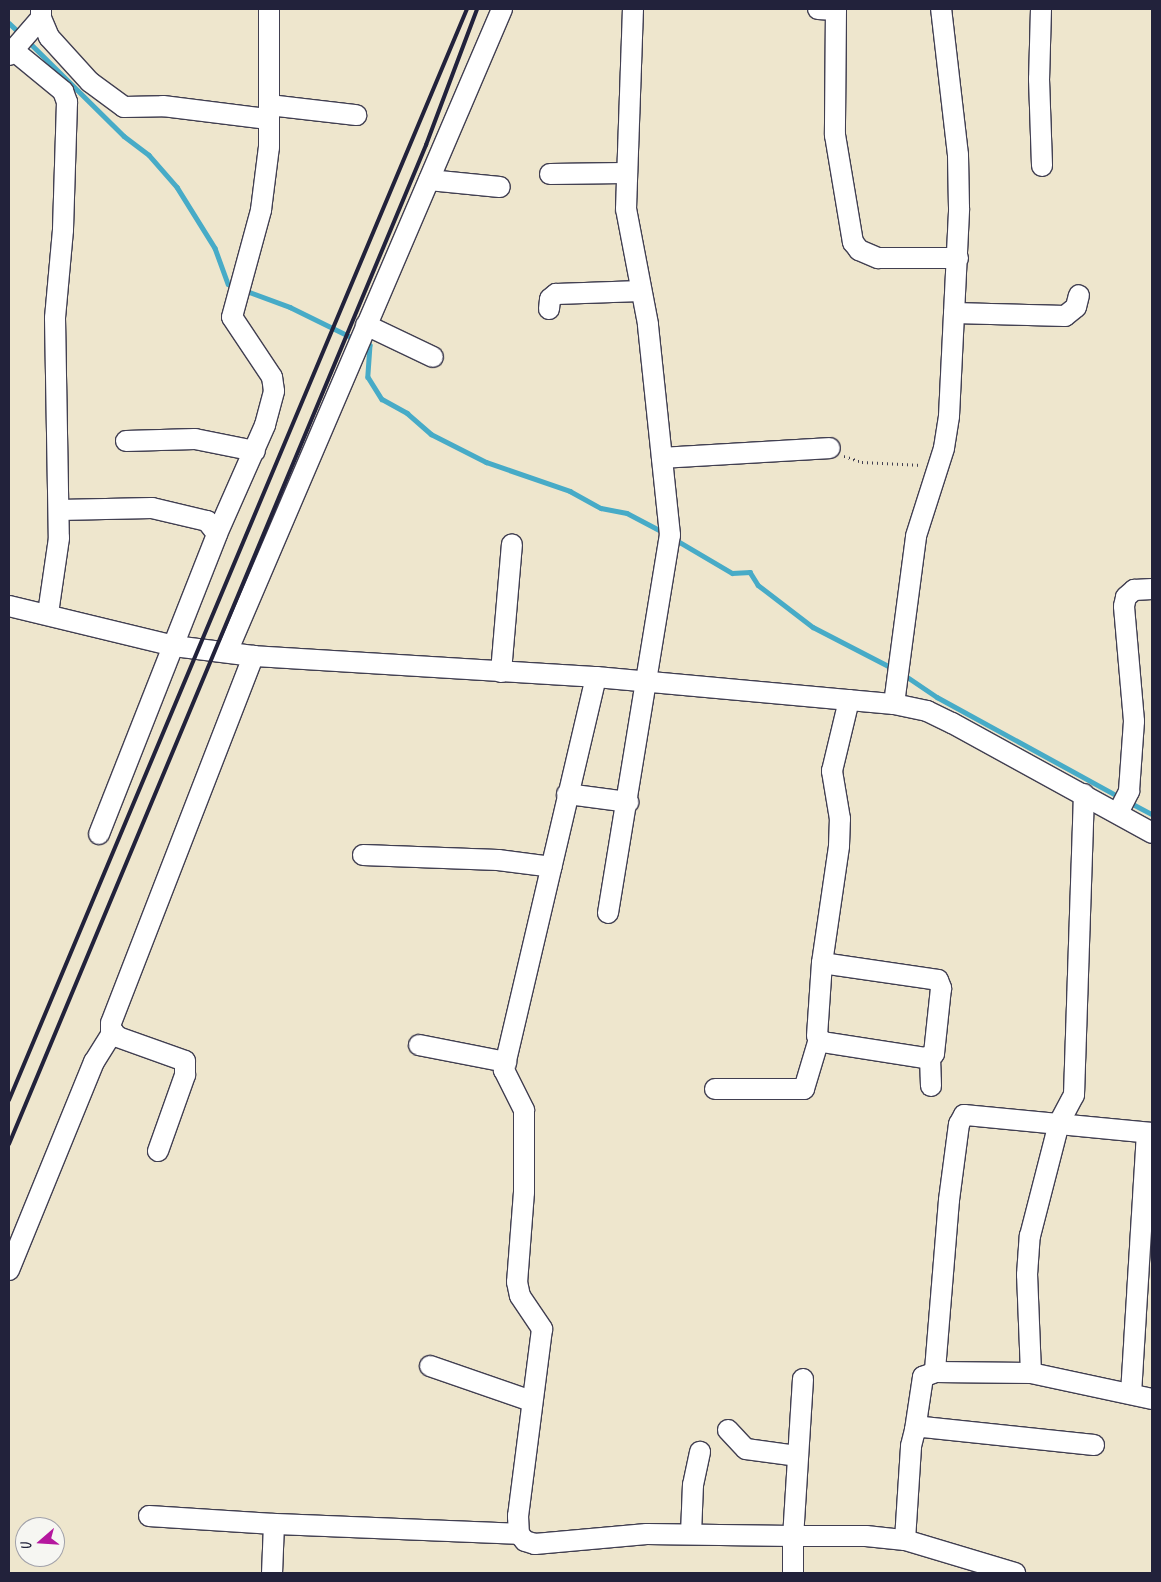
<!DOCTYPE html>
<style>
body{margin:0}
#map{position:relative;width:1161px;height:1582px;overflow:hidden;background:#eee6cd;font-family:Caveat,sans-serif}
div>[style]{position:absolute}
.stream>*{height:4.5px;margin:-2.25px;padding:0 2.25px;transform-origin:2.25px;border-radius:2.25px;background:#47abc7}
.path>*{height:2.5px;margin-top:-1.25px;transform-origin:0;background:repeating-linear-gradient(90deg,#413f51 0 1px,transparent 0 5px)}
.roads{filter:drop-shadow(1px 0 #413f51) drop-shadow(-1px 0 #413f51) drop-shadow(0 1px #413f51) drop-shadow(0 -1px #413f51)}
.minor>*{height:20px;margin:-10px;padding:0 10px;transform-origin:10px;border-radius:10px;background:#fff}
.rail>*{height:4px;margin:-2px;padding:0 2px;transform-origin:2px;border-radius:2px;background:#22223b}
span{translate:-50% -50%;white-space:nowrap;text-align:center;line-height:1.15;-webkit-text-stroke:5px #f6f6f2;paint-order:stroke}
.frame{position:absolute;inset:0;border:10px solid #22223b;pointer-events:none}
.north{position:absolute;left:15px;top:1517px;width:50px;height:50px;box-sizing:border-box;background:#f6f6f2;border:1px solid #a1a1a9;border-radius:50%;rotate:251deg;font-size:14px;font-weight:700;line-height:20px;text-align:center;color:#22223b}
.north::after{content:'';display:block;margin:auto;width:18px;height:22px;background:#b5179e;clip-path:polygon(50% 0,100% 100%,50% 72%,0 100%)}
</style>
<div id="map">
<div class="stream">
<div style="left:9px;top:23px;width:16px;rotate:43deg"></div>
<div style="left:28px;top:41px;width:135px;rotate:44.7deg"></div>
<div style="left:124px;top:136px;width:31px;rotate:37deg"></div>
<div style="left:149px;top:155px;width:43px;rotate:48.8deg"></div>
<div style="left:177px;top:187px;width:72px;rotate:58.1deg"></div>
<div style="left:215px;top:248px;width:38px;rotate:70deg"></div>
<div style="left:228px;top:284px;width:6px;rotate:18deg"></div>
<div style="left:244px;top:290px;width:49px;rotate:20.3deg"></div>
<div style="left:290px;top:307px;width:72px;rotate:26.2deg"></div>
<div style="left:365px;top:343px;width:5px;rotate:22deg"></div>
<div style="left:370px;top:345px;width:32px;rotate:94deg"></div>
<div style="left:368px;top:377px;width:26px;rotate:58deg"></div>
<div style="left:382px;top:399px;width:29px;rotate:29deg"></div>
<div style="left:407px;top:413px;width:32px;rotate:41deg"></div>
<div style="left:431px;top:434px;width:62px;rotate:27deg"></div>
<div style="left:486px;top:462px;width:89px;rotate:19deg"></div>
<div style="left:570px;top:491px;width:35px;rotate:29deg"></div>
<div style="left:601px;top:508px;width:26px;rotate:11deg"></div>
<div style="left:627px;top:513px;width:43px;rotate:27.8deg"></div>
<div style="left:676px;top:540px;width:65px;rotate:30.5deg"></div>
<div style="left:732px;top:573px;width:18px;rotate:-3deg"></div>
<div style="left:750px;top:572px;width:15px;rotate:58deg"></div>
<div style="left:758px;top:585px;width:69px;rotate:37.4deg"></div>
<div style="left:813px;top:627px;width:91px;rotate:27.4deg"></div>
<div style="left:903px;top:674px;width:41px;rotate:34.1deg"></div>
<div style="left:937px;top:697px;width:209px;rotate:28.7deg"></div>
<div style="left:1129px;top:802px;width:26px;rotate:28deg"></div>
</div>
<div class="path">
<div style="left:844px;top:456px;width:19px;rotate:18deg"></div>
<div style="left:862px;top:462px;width:60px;rotate:2.9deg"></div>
</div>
<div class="roads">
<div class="minor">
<div style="left:41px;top:9px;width:9px;rotate:90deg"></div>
<div style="left:41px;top:18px;width:21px;rotate:67deg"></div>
<div style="left:49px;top:37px;width:61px;rotate:47.7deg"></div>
<div style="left:90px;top:82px;width:42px;rotate:36.3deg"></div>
<div style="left:124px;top:107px;width:39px;rotate:-1deg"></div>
<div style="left:163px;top:106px;width:106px;rotate:7.1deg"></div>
<div style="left:818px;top:9px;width:18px;rotate:3deg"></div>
<div style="left:836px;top:9px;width:126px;rotate:90.5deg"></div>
<div style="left:835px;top:135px;width:109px;rotate:80.5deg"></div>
<div style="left:853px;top:242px;width:10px;rotate:53deg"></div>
<div style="left:859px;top:250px;width:21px;rotate:23deg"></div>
<div style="left:878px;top:258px;width:80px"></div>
<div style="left:1041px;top:9px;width:70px;rotate:91.6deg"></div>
<div style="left:1039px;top:79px;width:87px;rotate:88deg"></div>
<div style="left:13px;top:50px;width:65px;rotate:39.4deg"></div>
<div style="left:63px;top:91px;width:12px;rotate:70deg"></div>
<div style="left:67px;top:102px;width:128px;rotate:91.8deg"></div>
<div style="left:63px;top:230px;width:88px;rotate:95.2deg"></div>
<div style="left:55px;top:318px;width:220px;rotate:89deg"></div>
<div style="left:59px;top:538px;width:76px;rotate:98.3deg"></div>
<div style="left:9px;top:55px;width:49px;rotate:-49.1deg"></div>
<div style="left:269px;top:105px;width:88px;rotate:6.6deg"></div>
<div style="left:550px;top:174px;width:75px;rotate:-0.8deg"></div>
<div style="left:429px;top:180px;width:71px;rotate:5.6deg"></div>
<div style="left:549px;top:309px;width:10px;rotate:-84deg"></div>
<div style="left:550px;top:299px;width:8px;rotate:-40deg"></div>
<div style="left:556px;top:294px;width:85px;rotate:-2deg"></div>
<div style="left:954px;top:313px;width:111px;rotate:1.5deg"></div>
<div style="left:1065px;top:316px;width:14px;rotate:-39deg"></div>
<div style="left:1076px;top:307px;width:12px;rotate:-76deg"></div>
<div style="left:366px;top:325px;width:74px;rotate:25.5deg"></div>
<div style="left:126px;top:441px;width:69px;rotate:-1.7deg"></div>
<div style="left:195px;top:439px;width:61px;rotate:11.3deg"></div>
<div style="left:662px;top:458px;width:168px;rotate:-3.4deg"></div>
<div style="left:59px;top:510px;width:93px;rotate:-1.2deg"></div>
<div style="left:152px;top:508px;width:57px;rotate:13.3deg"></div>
<div style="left:207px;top:521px;width:16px;rotate:52deg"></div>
<div style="left:9px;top:606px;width:170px;rotate:13.6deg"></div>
<div style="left:174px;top:646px;width:80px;rotate:7.2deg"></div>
<div style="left:253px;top:656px;width:344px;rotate:3.5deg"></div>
<div style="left:596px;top:677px;width:299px;rotate:5.2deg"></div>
<div style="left:894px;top:704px;width:34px;rotate:12deg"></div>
<div style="left:927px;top:711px;width:28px;rotate:26deg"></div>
<div style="left:952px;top:723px;width:228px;rotate:28.8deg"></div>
<div style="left:227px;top:652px;width:699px;rotate:-66.84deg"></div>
<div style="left:501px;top:672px;width:128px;rotate:-85.1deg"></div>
<div style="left:596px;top:677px;width:404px;rotate:103.2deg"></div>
<div style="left:504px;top:1070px;width:45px;rotate:63.4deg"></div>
<div style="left:524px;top:1110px;width:82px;rotate:90deg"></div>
<div style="left:524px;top:1192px;width:90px;rotate:94.4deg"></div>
<div style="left:517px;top:1282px;width:14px;rotate:78deg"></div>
<div style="left:520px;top:1296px;width:40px;rotate:56deg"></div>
<div style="left:542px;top:1329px;width:189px;rotate:97.3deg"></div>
<div style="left:518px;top:1516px;width:18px;rotate:87deg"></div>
<div style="left:519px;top:1534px;width:9px;rotate:49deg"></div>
<div style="left:525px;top:1541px;width:10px;rotate:17deg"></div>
<div style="left:535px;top:1544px;width:112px;rotate:-5.1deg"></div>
<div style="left:647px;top:1534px;width:146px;rotate:0.8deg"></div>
<div style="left:793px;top:1536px;width:37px;rotate:90deg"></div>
<div style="left:894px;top:704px;width:169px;rotate:-82.5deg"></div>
<div style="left:916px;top:536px;width:92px;rotate:-72.3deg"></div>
<div style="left:944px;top:448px;width:32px;rotate:-81deg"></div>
<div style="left:949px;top:416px;width:208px;rotate:-87.2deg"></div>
<div style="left:959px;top:208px;width:53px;rotate:-91.1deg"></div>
<div style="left:958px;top:155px;width:147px;rotate:-96.6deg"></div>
<div style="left:567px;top:794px;width:62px;rotate:7.5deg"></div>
<div style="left:1118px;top:813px;width:25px;rotate:-63deg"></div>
<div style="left:1129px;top:791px;width:70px;rotate:-85.9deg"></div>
<div style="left:1134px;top:721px;width:115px;rotate:-95deg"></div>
<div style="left:1124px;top:606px;width:9px;rotate:-77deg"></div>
<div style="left:1126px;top:597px;width:11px;rotate:-41deg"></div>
<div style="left:1134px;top:590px;width:18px;rotate:-3deg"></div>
<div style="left:99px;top:834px;width:322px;rotate:-68.5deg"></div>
<div style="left:217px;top:534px;width:119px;rotate:-66.2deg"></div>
<div style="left:265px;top:425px;width:35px;rotate:-75deg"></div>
<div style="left:274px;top:391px;width:14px;rotate:-98deg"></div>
<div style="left:272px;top:377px;width:72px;rotate:-123.7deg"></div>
<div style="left:232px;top:317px;width:111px;rotate:-74.8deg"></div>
<div style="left:261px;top:210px;width:64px;rotate:-82.8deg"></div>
<div style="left:269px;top:147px;width:138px;rotate:-90deg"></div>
<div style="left:363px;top:855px;width:135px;rotate:2.1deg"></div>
<div style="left:498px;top:860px;width:54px;rotate:7.4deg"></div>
<div style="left:608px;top:913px;width:383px;rotate:-80.7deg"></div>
<div style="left:670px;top:535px;width:212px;rotate:-96deg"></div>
<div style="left:648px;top:324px;width:117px;rotate:-100.8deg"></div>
<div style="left:626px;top:209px;width:200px;rotate:-88deg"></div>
<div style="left:822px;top:963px;width:117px;rotate:8.3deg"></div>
<div style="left:938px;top:980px;width:9px;rotate:69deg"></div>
<div style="left:941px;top:988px;width:66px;rotate:96.1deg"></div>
<div style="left:934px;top:1054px;width:10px;rotate:156deg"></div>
<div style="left:925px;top:1058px;width:103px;rotate:-171.1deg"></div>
<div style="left:823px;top:1042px;width:8px;rotate:-135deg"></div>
<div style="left:817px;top:1036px;width:73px;rotate:-86.1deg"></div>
<div style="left:822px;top:963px;width:118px;rotate:-81.7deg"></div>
<div style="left:839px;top:846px;width:27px;rotate:-88deg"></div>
<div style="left:840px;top:819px;width:49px;rotate:-99.5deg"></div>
<div style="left:832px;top:771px;width:73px;rotate:-76.5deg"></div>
<div style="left:419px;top:1045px;width:89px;rotate:11.1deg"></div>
<div style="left:930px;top:1057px;width:29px;rotate:88deg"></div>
<div style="left:715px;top:1089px;width:89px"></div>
<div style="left:804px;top:1089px;width:52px;rotate:-73.3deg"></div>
<div style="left:1152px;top:1133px;width:189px;rotate:-174.5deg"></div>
<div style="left:964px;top:1115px;width:10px;rotate:119deg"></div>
<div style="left:959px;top:1124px;width:77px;rotate:97.5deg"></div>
<div style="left:949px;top:1200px;width:173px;rotate:94.7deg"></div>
<div style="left:935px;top:1372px;width:96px;rotate:0.6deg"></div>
<div style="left:1031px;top:1373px;width:124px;rotate:12.1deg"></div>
<div style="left:158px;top:1151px;width:81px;rotate:-70.4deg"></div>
<div style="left:185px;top:1075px;width:14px;rotate:-90deg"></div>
<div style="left:185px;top:1061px;width:71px;rotate:-160.3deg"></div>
<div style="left:118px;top:1037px;width:10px;rotate:-135deg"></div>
<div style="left:111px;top:1030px;width:7px;rotate:-90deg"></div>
<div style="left:111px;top:1023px;width:394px;rotate:-68.8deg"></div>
<div style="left:9px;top:1270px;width:225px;rotate:-67.8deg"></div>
<div style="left:94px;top:1062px;width:36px;rotate:-58deg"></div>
<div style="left:430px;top:1366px;width:107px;rotate:19.1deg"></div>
<div style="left:1031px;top:1373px;width:98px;rotate:-92.3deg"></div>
<div style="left:1027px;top:1275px;width:39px;rotate:-86deg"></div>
<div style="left:1030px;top:1236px;width:117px;rotate:-75.6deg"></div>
<div style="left:1059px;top:1123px;width:32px;rotate:-62deg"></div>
<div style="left:1074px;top:1095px;width:301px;rotate:-88.1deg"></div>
<div style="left:803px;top:1379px;width:157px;rotate:93.6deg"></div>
<div style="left:793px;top:1536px;width:73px"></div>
<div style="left:866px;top:1536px;width:39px;rotate:6deg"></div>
<div style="left:905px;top:1540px;width:115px;rotate:16.7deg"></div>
<div style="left:1131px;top:1394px;width:261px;rotate:-86.5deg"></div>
<div style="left:728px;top:1430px;width:26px;rotate:47deg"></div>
<div style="left:746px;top:1449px;width:51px;rotate:7.8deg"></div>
<div style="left:915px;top:1430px;width:54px;rotate:-81.4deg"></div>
<div style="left:923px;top:1377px;width:13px;rotate:-23deg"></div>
<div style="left:149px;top:1516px;width:125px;rotate:3.7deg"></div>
<div style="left:274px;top:1524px;width:49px;rotate:92.3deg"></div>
<div style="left:274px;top:1524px;width:245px;rotate:2.3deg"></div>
<div style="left:691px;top:1534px;width:49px;rotate:-87.7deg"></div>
<div style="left:693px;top:1485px;width:34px;rotate:-78deg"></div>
<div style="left:905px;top:1540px;width:94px;rotate:-86.3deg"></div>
<div style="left:911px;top:1446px;width:16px;rotate:-76deg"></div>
<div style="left:915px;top:1430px;width:9px;rotate:-21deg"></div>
<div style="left:923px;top:1427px;width:172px;rotate:6deg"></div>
</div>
</div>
<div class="rail">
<div style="left:9px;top:1100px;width:1183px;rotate:-67.23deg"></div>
<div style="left:9px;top:1144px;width:1083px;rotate:-67.34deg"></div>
<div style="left:426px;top:145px;width:145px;rotate:-69.4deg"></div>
</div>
<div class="frame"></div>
<div class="north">U</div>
</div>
